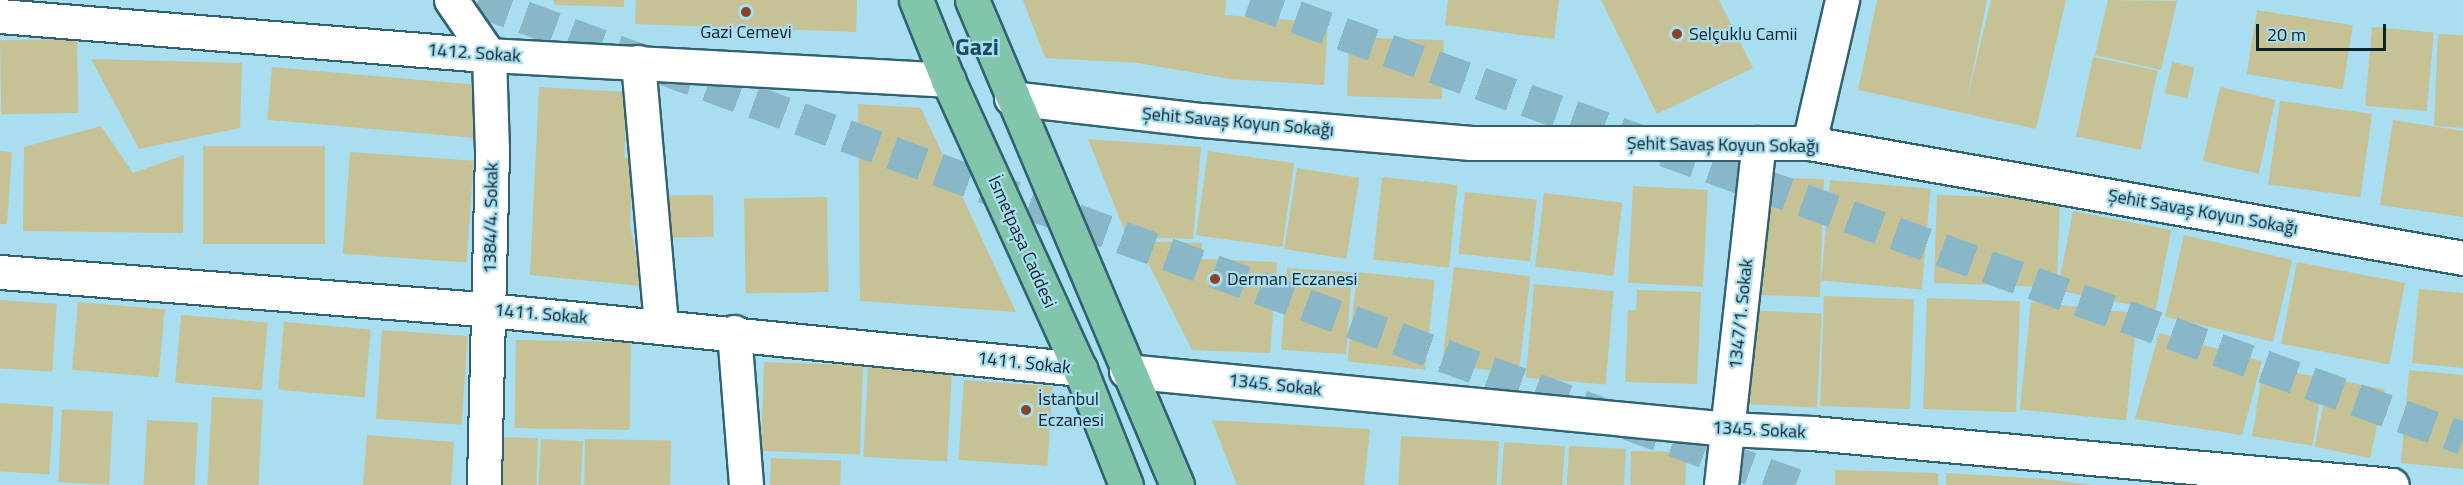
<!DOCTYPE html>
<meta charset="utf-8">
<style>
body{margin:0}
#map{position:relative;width:2463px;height:485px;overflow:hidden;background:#a9ddf0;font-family:"Titillium Web",sans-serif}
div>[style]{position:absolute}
.building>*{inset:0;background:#c6c296;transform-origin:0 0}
.highway-tunnel>*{height:33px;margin-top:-16.5px;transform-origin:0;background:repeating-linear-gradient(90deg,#8ab7c8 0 33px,transparent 0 49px)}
.roads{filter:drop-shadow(2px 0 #316272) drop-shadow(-2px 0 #316272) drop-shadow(0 2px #316272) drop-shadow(0 -2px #316272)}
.street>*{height:33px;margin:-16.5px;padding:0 16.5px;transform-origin:16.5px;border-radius:16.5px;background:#fff}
.primary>*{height:33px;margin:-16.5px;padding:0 16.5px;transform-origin:16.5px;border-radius:16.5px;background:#81c6ab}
.dots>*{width:16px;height:16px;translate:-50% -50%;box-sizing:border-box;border:3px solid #a9ddf0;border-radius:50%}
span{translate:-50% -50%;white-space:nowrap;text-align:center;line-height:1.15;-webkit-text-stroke:4.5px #a9ddf0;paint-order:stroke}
.poi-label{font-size:18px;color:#0c2128}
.left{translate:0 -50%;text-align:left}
.street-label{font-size:18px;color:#0c2128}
.district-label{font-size:24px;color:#1a4c5c;font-weight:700}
.scale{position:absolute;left:2256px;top:24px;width:130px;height:27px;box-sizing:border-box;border:3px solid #0c2128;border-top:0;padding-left:8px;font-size:18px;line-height:21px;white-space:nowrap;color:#0c2128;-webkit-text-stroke:4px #a9ddf0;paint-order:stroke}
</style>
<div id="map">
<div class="building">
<div style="clip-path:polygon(553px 0,624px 0,624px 7px,555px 5px)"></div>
<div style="clip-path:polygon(636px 0,857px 0,856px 32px,635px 24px)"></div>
<div style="clip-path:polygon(1023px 0,1226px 0,1225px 15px,1328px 23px,1324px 85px,1230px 79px,1138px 63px,1045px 58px)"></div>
<div style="clip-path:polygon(1448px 0,1559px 0,1554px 39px,1445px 25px)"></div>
<div style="clip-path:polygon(1601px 0,1719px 0,1753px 68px,1657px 114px)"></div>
<div style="clip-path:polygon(1877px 0,1987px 0,1967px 99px,1991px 0,2066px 0,2036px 129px,1858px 90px)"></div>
<div style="clip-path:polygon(2108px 0,2177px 1px,2161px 70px,2095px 55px)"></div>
<div style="left:2257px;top:10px;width:97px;height:65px;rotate:9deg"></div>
<div style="left:2372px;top:27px;width:62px;height:79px;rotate:5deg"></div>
<div style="clip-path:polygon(2438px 34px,2463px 35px,2463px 128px,2434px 126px)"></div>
<div style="left:1349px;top:37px;width:95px;height:59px;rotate:2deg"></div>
<div style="left:77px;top:39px;width:74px;height:77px;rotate:89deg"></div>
<div style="left:2093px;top:57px;width:66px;height:81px;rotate:12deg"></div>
<div style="clip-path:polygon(91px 59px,242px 63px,240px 128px,139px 149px)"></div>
<div style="left:2172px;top:62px;width:23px;height:32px;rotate:13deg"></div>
<div style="left:272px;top:67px;width:212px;height:53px;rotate:5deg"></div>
<div style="clip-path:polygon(539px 87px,628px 92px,624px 157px,633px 159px,630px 225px,642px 286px,530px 275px)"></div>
<div style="left:2220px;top:87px;width:57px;height:76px;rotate:13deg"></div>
<div style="left:2280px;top:101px;width:93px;height:84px;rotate:8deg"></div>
<div style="clip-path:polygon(858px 104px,921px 108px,1016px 312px,860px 301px)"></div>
<div style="clip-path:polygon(2393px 120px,2463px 131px,2463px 217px,2380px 205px)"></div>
<div style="clip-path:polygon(101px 126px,133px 173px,184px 155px,183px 233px,23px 231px,24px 147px)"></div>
<div style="clip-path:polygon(1088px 139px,1201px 147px,1193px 239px,1127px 237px)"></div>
<div style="left:203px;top:146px;width:122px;height:98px"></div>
<div style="clip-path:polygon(0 151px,12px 152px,7px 224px,0 224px)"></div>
<div style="left:1208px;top:151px;width:87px;height:85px;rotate:8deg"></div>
<div style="left:350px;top:152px;width:124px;height:102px;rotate:4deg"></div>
<div style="left:1297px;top:168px;width:63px;height:82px;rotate:9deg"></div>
<div style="left:1382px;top:177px;width:76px;height:83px;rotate:6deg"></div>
<div style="left:1764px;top:177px;width:60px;height:118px;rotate:2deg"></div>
<div style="left:1830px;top:180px;width:101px;height:101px;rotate:5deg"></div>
<div style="left:1633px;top:186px;width:75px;height:97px;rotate:3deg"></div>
<div style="left:1465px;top:192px;width:72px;height:62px;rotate:6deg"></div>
<div style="left:1544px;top:193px;width:79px;height:74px;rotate:7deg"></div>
<div style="left:713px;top:195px;width:42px;height:46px;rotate:89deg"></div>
<div style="left:1937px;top:195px;width:123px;height:88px;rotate:2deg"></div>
<div style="left:827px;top:197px;width:95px;height:83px;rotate:89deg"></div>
<div style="left:2073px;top:211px;width:100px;height:81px;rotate:11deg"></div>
<div style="left:2184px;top:235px;width:111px;height:84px;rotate:13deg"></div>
<div style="clip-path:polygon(1137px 241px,1202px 243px,1202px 259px,1277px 262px,1270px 353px,1192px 350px)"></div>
<div style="left:2297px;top:262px;width:110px;height:83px;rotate:11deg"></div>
<div style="left:1454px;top:267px;width:77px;height:98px;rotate:7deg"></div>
<div style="left:1287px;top:268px;width:65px;height:82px;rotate:4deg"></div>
<div style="left:1357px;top:272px;width:78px;height:90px;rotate:6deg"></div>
<div style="left:1534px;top:284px;width:80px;height:94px;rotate:5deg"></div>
<div style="clip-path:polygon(2419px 289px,2463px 293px,2463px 368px,2412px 363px)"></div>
<div style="clip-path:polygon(1637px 290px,1701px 292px,1697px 384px,1625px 382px,1628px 310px,1636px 310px)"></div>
<div style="left:1824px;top:296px;width:90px;height:110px;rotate:2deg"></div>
<div style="left:1927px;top:298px;width:93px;height:111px;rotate:2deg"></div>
<div style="left:0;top:300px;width:57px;height:68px;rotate:4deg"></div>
<div style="left:78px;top:302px;width:87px;height:68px;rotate:5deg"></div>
<div style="left:2031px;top:302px;width:107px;height:108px;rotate:6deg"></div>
<div style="left:1748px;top:310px;width:74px;height:94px;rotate:3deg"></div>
<div style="left:181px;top:315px;width:87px;height:68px;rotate:5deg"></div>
<div style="left:284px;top:322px;width:87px;height:68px;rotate:5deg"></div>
<div style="left:382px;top:330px;width:86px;height:89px;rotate:4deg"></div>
<div style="clip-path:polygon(2159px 333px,2262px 361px,2242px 435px,2135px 419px)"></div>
<div style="left:516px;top:340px;width:115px;height:88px;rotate:1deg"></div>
<div style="left:764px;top:362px;width:99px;height:89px;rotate:2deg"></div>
<div style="left:868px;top:367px;width:84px;height:90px;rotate:3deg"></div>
<div style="left:2263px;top:368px;width:61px;height:69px;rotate:9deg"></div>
<div style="clip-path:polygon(2409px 370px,2463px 375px,2463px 469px,2401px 463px)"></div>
<div style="left:2329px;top:378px;width:57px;height:70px;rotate:12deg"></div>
<div style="left:964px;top:380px;width:89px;height:80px;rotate:4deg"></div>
<div style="left:212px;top:397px;width:51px;height:88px;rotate:3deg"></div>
<div style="left:0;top:403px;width:54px;height:68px;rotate:4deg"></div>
<div style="left:62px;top:409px;width:51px;height:73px;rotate:3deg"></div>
<div style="left:147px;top:420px;width:51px;height:65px;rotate:3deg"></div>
<div style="clip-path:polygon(1212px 420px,1370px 429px,1364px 485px,1237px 485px)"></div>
<div style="clip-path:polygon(367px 435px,454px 442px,451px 485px,363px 485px)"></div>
<div style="left:1401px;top:436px;width:98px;height:49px;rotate:3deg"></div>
<div style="left:500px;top:437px;width:38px;height:48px;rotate:2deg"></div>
<div style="left:541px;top:439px;width:42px;height:46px;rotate:3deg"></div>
<div style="left:585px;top:439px;width:86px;height:46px;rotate:1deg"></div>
<div style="left:1504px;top:442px;width:61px;height:43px;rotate:4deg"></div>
<div style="left:1569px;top:446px;width:57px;height:39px;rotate:3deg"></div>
<div style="left:1631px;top:451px;width:55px;height:34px;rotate:1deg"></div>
<div style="left:771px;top:458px;width:70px;height:27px;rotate:2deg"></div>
<div style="clip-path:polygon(1835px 470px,1938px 473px,1938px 485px,1835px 485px)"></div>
<div style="clip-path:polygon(1946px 473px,2043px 479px,2094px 485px,1946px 485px)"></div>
</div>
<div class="highway-tunnel">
<div style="left:478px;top:0;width:1404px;rotate:20.2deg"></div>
<div style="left:1250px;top:0;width:1290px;rotate:19.85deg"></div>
</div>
<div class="roads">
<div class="street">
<div style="left:451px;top:0;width:67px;rotate:55.4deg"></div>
<div style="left:489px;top:55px;width:97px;rotate:88.2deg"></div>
<div style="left:492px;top:152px;width:333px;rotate:91.4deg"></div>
<div style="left:0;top:16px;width:491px;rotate:4.6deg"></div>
<div style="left:489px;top:55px;width:460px;rotate:3.1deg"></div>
<div style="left:638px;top:62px;width:265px;rotate:85deg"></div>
<div style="left:1011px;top:98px;width:192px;rotate:6.6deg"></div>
<div style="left:1202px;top:120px;width:270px;rotate:4.9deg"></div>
<div style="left:1471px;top:143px;width:338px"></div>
<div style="left:1809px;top:143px;width:664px;rotate:9.97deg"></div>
<div style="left:1809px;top:143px;width:147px;rotate:-77deg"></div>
<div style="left:0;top:272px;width:490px;rotate:4.4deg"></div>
<div style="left:489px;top:310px;width:594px;rotate:5.7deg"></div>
<div style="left:734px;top:332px;width:153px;rotate:85.5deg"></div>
<div style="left:1126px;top:371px;width:605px;rotate:5.5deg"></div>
<div style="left:1728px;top:429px;width:84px;rotate:2.7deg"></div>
<div style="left:1812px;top:433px;width:582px;rotate:5.12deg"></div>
<div style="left:1721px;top:485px;width:344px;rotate:-83.7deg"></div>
</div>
<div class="primary">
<div style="left:916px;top:0;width:86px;rotate:68.2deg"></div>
<div style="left:948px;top:80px;width:318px;rotate:65.5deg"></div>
<div style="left:1080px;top:369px;width:125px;rotate:68.4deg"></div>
<div style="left:972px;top:0;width:527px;rotate:67.09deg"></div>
</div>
</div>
<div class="dots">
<div style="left:746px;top:12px;background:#8b4324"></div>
<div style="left:1677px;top:34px;background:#8b4324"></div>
<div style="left:1215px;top:279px;background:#8b4324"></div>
<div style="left:1026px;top:410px;background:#8b4324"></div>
</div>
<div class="poi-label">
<span style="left:746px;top:32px">Gazi Cemevi</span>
<span class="left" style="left:1689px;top:34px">Selçuklu Camii</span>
<span class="left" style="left:1227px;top:279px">Derman Eczanesi</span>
<span class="left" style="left:1038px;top:410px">İstanbul<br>Eczanesi</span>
</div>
<div class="street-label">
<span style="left:474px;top:53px;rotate:4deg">1412. Sokak</span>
<span style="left:1238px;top:122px;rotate:5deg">Şehit Savaş Koyun Sokağı</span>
<span style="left:1723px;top:145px;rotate:1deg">Şehit Savaş Koyun Sokağı</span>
<span style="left:2203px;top:212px;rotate:10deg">Şehit Savaş Koyun Sokağı</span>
<span style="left:491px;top:218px;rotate:-89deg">1384/4. Sokak</span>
<span style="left:1022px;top:242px;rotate:66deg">İsmetpaşa Caddesi</span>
<span style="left:541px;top:314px;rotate:5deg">1411. Sokak</span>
<span style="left:1741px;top:314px;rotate:-84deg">1347/1. Sokak</span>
<span style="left:1024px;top:363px;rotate:6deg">1411. Sokak</span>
<span style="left:1275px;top:385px;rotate:6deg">1345. Sokak</span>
<span style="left:1759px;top:430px;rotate:3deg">1345. Sokak</span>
</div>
<div class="district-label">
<span style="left:977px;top:47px">Gazi</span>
</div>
<div class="scale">20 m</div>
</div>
